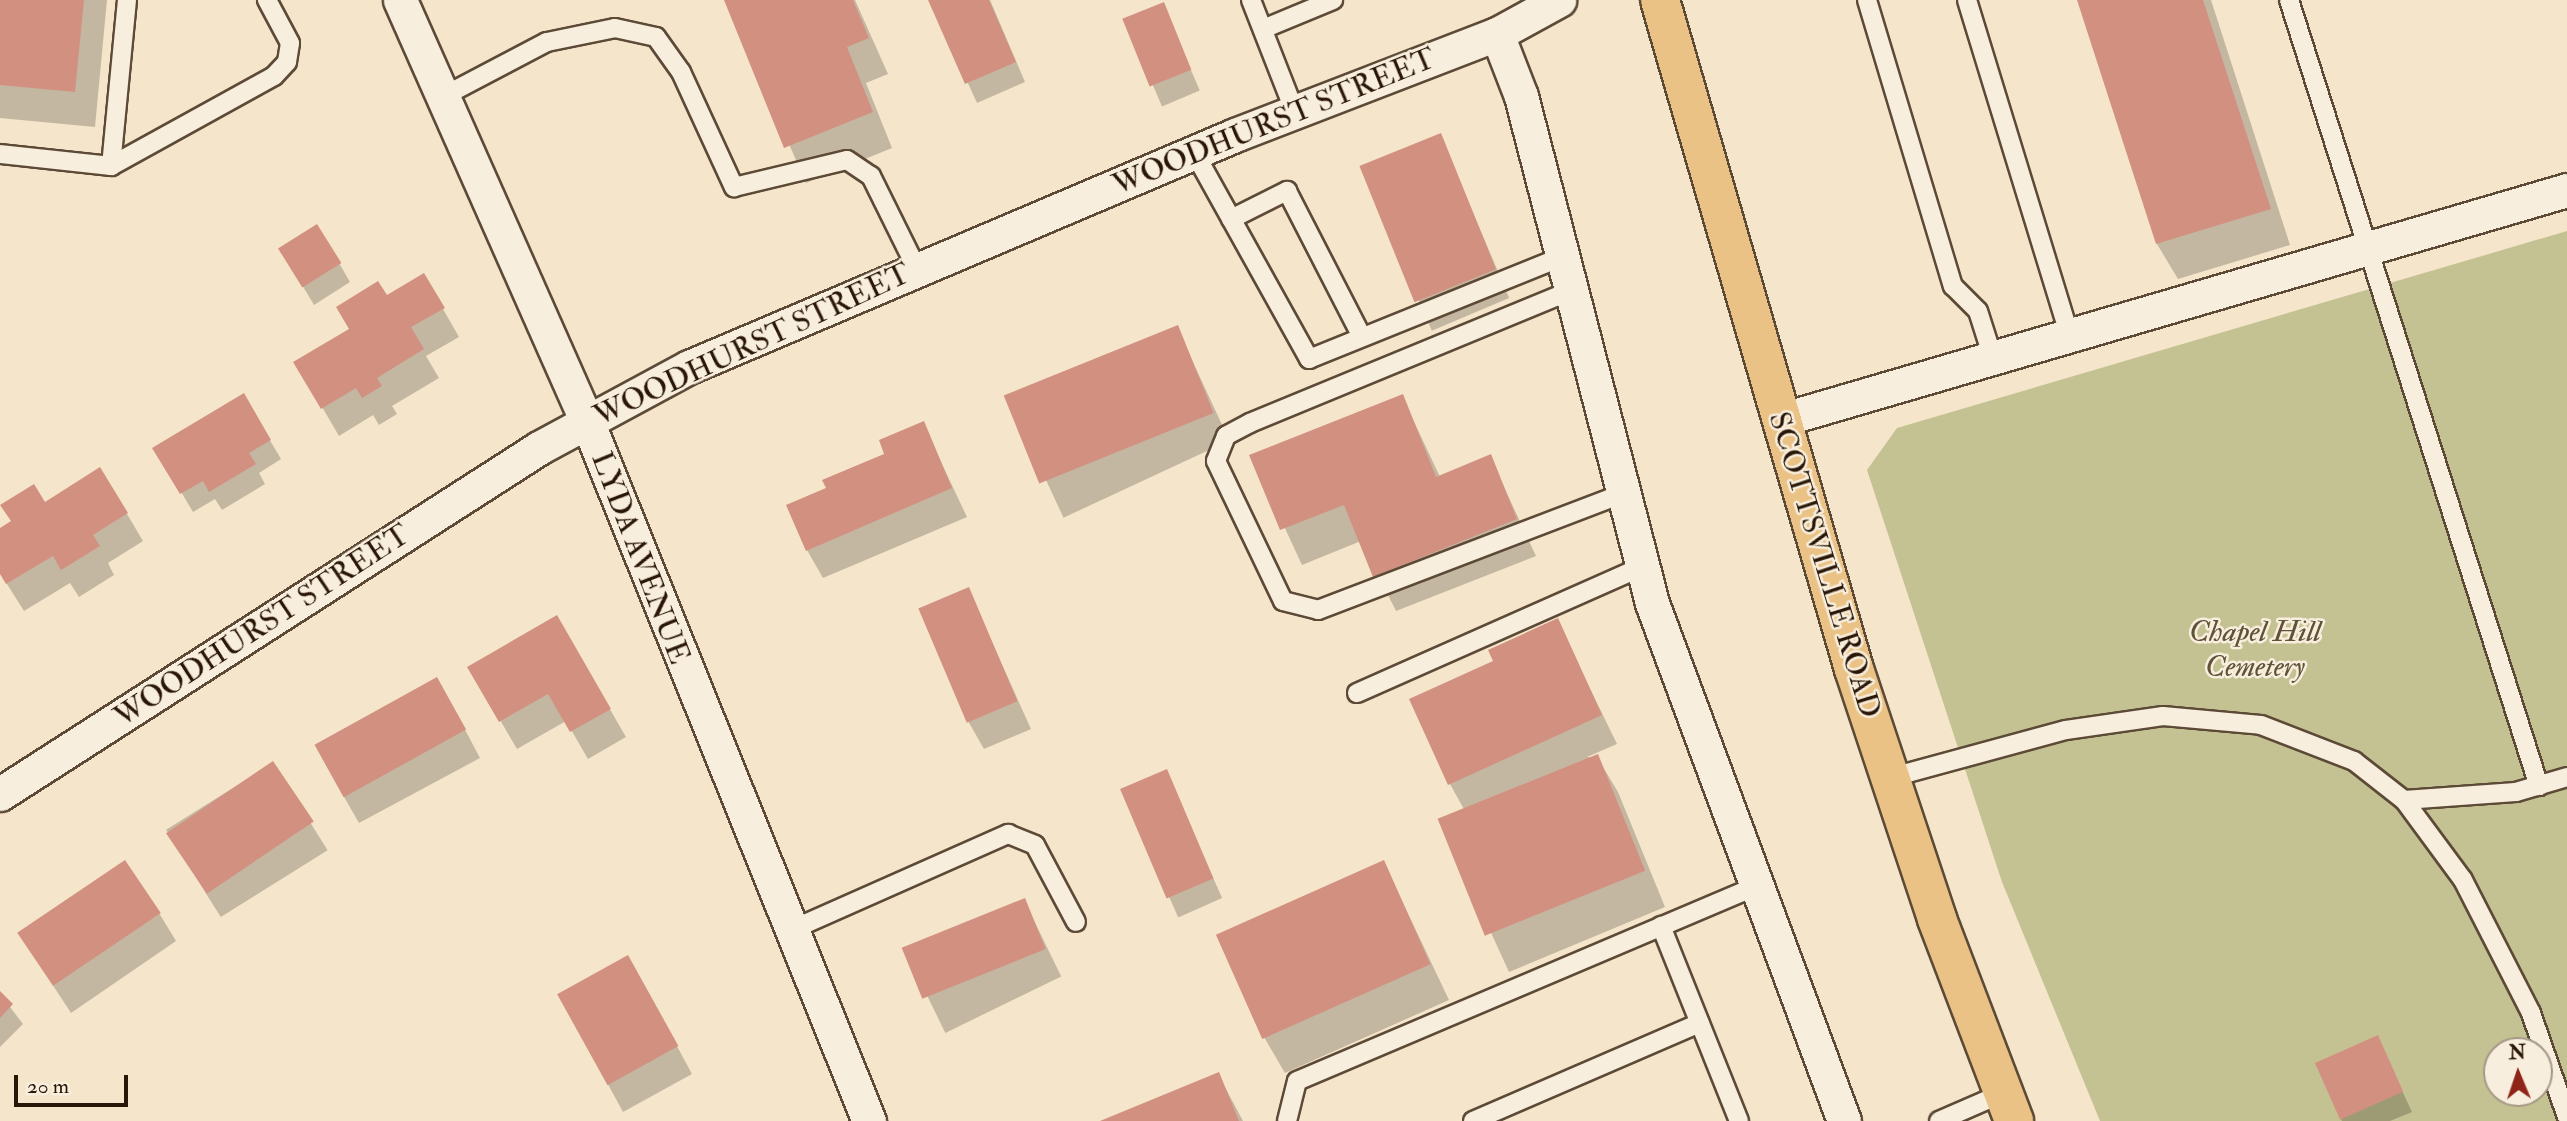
<!DOCTYPE html>
<style>
body{margin:0}
#map{position:relative;width:2567px;height:1121px;overflow:hidden;background:#f5e5ca;font-family:"IM FELL Double Pica",serif}
div>[style]{position:absolute}
.green>*{inset:0;background:#c4c292}
.shadow>*{inset:0;background:#0003;transform-origin:0 0}
.building>*{inset:0;background:#d29081;transform-origin:0 0}
.roads{filter:drop-shadow(2px 0 #5c4a37) drop-shadow(-2px 0 #5c4a37) drop-shadow(0 2px #5c4a37) drop-shadow(0 -2px #5c4a37)}
.service>*{height:18px;margin:-9px;padding:0 9px;transform-origin:9px;border-radius:9px;background:#f8eedd}
.minor>*{height:33px;margin:-16.5px;padding:0 16.5px;transform-origin:16.5px;border-radius:16.5px;background:#f8eedd}
.primary>*{height:38px;margin:-19px;padding:0 19px;transform-origin:19px;border-radius:19px;background:#eac285}
span{translate:-50% -50%;white-space:nowrap;text-align:center;line-height:1.15;-webkit-text-stroke:5px #f8eedd;paint-order:stroke}
.street-label{font-size:30px;color:#291606}
.park-label{font-size:30px;color:#5f5237;font-style:italic}
.north{position:absolute;left:2483px;top:1037px;width:70px;height:70px;box-sizing:border-box;background:#f8eedd;border:2px solid #a59887;border-radius:50%;rotate:358deg;font-size:19px;font-weight:700;line-height:28px;text-align:center;color:#291606}
.north::after{content:'';display:block;margin:auto;width:24px;height:32px;background:#8f2418;clip-path:polygon(50% 0,100% 100%,50% 72%,0 100%)}
.scale{position:absolute;left:14px;top:1075px;width:114px;height:32px;box-sizing:border-box;border:4px solid #291606;border-top:0;padding-left:9px;font-size:21px;line-height:24px;white-space:nowrap;color:#291606;-webkit-text-stroke:5px #f8eedd;paint-order:stroke}
</style>
<div id="map">
<div class="green">
<div style="clip-path:polygon(evenodd,2567px 231px,2567px 1121px,2100px 1121px,2002px 882px,1867px 470px,1897px 428px,2567px 231px,2497px 1051px,2539px 1051px,2539px 1093px,2497px 1093px,2497px 1051px)"></div>
</div>
<div class="shadow">
<div style="clip-path:polygon(0 0,107px 0,95px 127px,0 118px)"></div>
<div style="clip-path:polygon(726px 0,855px 0,888px 74px,866px 83px,892px 148px,806px 183px)"></div>
<div style="clip-path:polygon(930px 0,990px 0,1025px 82px,977px 103px)"></div>
<div style="clip-path:polygon(2211px 0,2290px 245px,2178px 279px,2157px 244px,2079px 1px)"></div>
<div style="left:1163px;top:4px;width:94px;height:41px;rotate:67deg"></div>
<div style="left:1440px;top:135px;width:177px;height:84px;rotate:67deg"></div>
<div style="clip-path:polygon(280px 248px,339px 263px,350px 282px,314px 305px)"></div>
<div style="clip-path:polygon(386px 298px,443px 309px,459px 337px,426px 356px,439px 378px,392px 406px,397px 414px,379px 425px,373px 415px,339px 436px,312px 390px,351px 330px)"></div>
<div style="left:1177px;top:328px;width:124px;height:183px;rotate:65deg"></div>
<div style="clip-path:polygon(243px 395px,281px 459px,259px 473px,265px 484px,222px 510px,215px 499px,193px 512px,155px 448px)"></div>
<div style="clip-path:polygon(1402px 396px,1440px 477px,1490px 457px,1536px 556px,1396px 611px,1361px 541px,1302px 565px,1251px 455px)"></div>
<div style="clip-path:polygon(923px 424px,967px 517px,823px 578px,807px 550px,828px 489px,887px 455px)"></div>
<div style="clip-path:polygon(44px 504px,127px 514px,143px 541px,108px 563px,114px 575px,79px 597px,70px 583px,24px 611px,0 573px,0 530px)"></div>
<div style="clip-path:polygon(968px 589px,1031px 729px,984px 749px,968px 721px)"></div>
<div style="clip-path:polygon(557px 618px,626px 737px,588px 759px,566px 721px,517px 749px,469px 667px)"></div>
<div style="clip-path:polygon(1557px 621px,1617px 744px,1587px 757px,1597px 757px,1618px 792px,1665px 907px,1509px 972px,1440px 821px,1465px 811px,1450px 784px,1495px 662px)"></div>
<div style="clip-path:polygon(453px 707px,480px 758px,359px 823px,343px 795px)"></div>
<div style="left:273px;top:763px;width:103px;height:126px;rotate:58deg"></div>
<div style="left:1166px;top:772px;width:138px;height:48px;rotate:66deg"></div>
<div style="clip-path:polygon(1384px 863px,1449px 1000px,1285px 1073px,1264px 1037px)"></div>
<div style="left:1024px;top:900px;width:85px;height:129px;rotate:64deg"></div>
<div style="clip-path:polygon(159px 913px,176px 941px,71px 1013px,20px 935px)"></div>
<div style="clip-path:polygon(644px 985px,692px 1074px,623px 1112px,559px 994px)"></div>
<div style="clip-path:polygon(0 994px,23px 1024px,0 1047px)"></div>
<div style="clip-path:polygon(2377px 1037px,2412px 1112px,2390px 1121px,2342px 1121px,2316px 1063px)"></div>
<div style="clip-path:polygon(1218px 1074px,1243px 1121px,1104px 1121px)"></div>
</div>
<div class="building">
<div style="clip-path:polygon(0 0,84px 0,75px 92px,0 85px)"></div>
<div style="clip-path:polygon(724px 0,853px 0,869px 38px,847px 47px,873px 112px,784px 148px)"></div>
<div style="clip-path:polygon(928px 0,989px 0,1016px 62px,965px 84px)"></div>
<div style="clip-path:polygon(2077px 0,2203px 0,2271px 209px,2156px 244px)"></div>
<div style="left:1164px;top:2px;width:73px;height:45px;rotate:68deg"></div>
<div style="left:1441px;top:133px;width:147px;height:88px;rotate:68deg"></div>
<div style="left:317px;top:224px;width:46px;height:46px;rotate:58deg"></div>
<div style="clip-path:polygon(424px 273px,445px 308px,411px 327px,424px 349px,377px 378px,382px 386px,362px 398px,356px 388px,321px 409px,293px 362px,349px 329px,336px 307px,378px 281px,387px 295px)"></div>
<div style="left:1178px;top:325px;width:95px;height:188px;rotate:68deg"></div>
<div style="clip-path:polygon(244px 393px,271px 440px,249px 453px,256px 464px,209px 492px,203px 481px,180px 494px,152px 448px)"></div>
<div style="clip-path:polygon(1403px 394px,1436px 477px,1491px 454px,1517px 519px,1373px 577px,1344px 505px,1280px 530px,1249px 455px)"></div>
<div style="clip-path:polygon(924px 421px,952px 488px,806px 551px,786px 505px,826px 488px,822px 480px,884px 454px,879px 440px)"></div>
<div style="clip-path:polygon(100px 467px,128px 513px,93px 535px,100px 546px,61px 570px,53px 556px,6px 584px,0 574px,0 528px,11px 521px,0 505px,34px 484px,45px 502px)"></div>
<div style="left:969px;top:587px;width:124px;height:55px;rotate:67deg"></div>
<div style="clip-path:polygon(557px 615px,611px 709px,570px 732px,548px 694px,499px 722px,467px 667px)"></div>
<div style="clip-path:polygon(1558px 618px,1602px 715px,1448px 785px,1409px 699px,1493px 661px,1488px 650px)"></div>
<div style="left:437px;top:677px;width:60px;height:140px;rotate:61deg"></div>
<div style="left:1598px;top:754px;width:126px;height:173px;rotate:68deg"></div>
<div style="left:273px;top:761px;width:73px;height:129px;rotate:56deg"></div>
<div style="left:1167px;top:769px;width:119px;height:51px;rotate:67deg"></div>
<div style="left:125px;top:860px;width:64px;height:130px;rotate:56deg"></div>
<div style="left:1384px;top:860px;width:114px;height:184px;rotate:66deg"></div>
<div style="left:1025px;top:898px;width:55px;height:133px;rotate:68deg"></div>
<div style="left:628px;top:955px;width:104px;height:81px;rotate:61deg"></div>
<div style="clip-path:polygon(0 991px,13px 1004px,0 1018px)"></div>
<div style="left:2378px;top:1035px;width:62px;height:69px;rotate:66deg"></div>
<div style="clip-path:polygon(1219px 1072px,1239px 1121px,1100px 1121px)"></div>
</div>
<div class="roads">
<div class="service">
<div style="left:1251px;top:0;width:120px;rotate:68.6deg"></div>
<div style="left:1867px;top:0;width:299px;rotate:73.3deg"></div>
<div style="left:1953px;top:286px;width:35px;rotate:45deg"></div>
<div style="left:1978px;top:311px;width:49px;rotate:72.3deg"></div>
<div style="left:1967px;top:0;width:351px;rotate:73deg"></div>
<div style="left:2289px;top:0;width:825px;rotate:72.36deg"></div>
<div style="left:1263px;top:29px;width:76px;rotate:-22.5deg"></div>
<div style="left:444px;top:96px;width:116px;rotate:-27.7deg"></div>
<div style="left:547px;top:42px;width:69px;rotate:-11.6deg"></div>
<div style="left:615px;top:28px;width:42px;rotate:12.4deg"></div>
<div style="left:656px;top:37px;width:43px;rotate:54.5deg"></div>
<div style="left:681px;top:72px;width:127px;rotate:65.3deg"></div>
<div style="left:734px;top:187px;width:116px;rotate:-13.4deg"></div>
<div style="left:847px;top:160px;width:29px;rotate:34deg"></div>
<div style="left:871px;top:176px;width:104px;rotate:63.7deg"></div>
<div style="left:1194px;top:152px;width:237px;rotate:60.9deg"></div>
<div style="left:1309px;top:359px;width:272px;rotate:-22deg"></div>
<div style="left:0;top:154px;width:112px;rotate:6.2deg"></div>
<div style="left:111px;top:166px;width:167px;rotate:-84.5deg"></div>
<div style="left:111px;top:166px;width:186px;rotate:-28.9deg"></div>
<div style="left:274px;top:76px;width:19px;rotate:-47deg"></div>
<div style="left:287px;top:62px;width:19px;rotate:-81deg"></div>
<div style="left:290px;top:43px;width:49px;rotate:-118.1deg"></div>
<div style="left:1231px;top:219px;width:63px;rotate:-26.6deg"></div>
<div style="left:1287px;top:191px;width:164px;rotate:62.8deg"></div>
<div style="left:1570px;top:291px;width:346px;rotate:157.6deg"></div>
<div style="left:1250px;top:423px;width:27px;rotate:152deg"></div>
<div style="left:1226px;top:436px;width:27px;rotate:112deg"></div>
<div style="left:1216px;top:461px;width:155px;rotate:64.4deg"></div>
<div style="left:1283px;top:601px;width:36px;rotate:14deg"></div>
<div style="left:1318px;top:610px;width:324px;rotate:-20.9deg"></div>
<div style="left:1357px;top:693px;width:311px;rotate:-23.9deg"></div>
<div style="left:1889px;top:778px;width:183px;rotate:-15.2deg"></div>
<div style="left:2066px;top:730px;width:98px;rotate:-8.2deg"></div>
<div style="left:2163px;top:716px;width:98px;rotate:5.2deg"></div>
<div style="left:2261px;top:725px;width:100px;rotate:21.2deg"></div>
<div style="left:2354px;top:761px;width:63px;rotate:38deg"></div>
<div style="left:2404px;top:800px;width:99px;rotate:53.6deg"></div>
<div style="left:2463px;top:880px;width:149px;rotate:62.9deg"></div>
<div style="left:2531px;top:1013px;width:110px;rotate:70.9deg"></div>
<div style="left:2404px;top:800px;width:112px;rotate:-4.1deg"></div>
<div style="left:2516px;top:792px;width:53px;rotate:-16.4deg"></div>
<div style="left:1661px;top:926px;width:210px;rotate:68.2deg"></div>
<div style="left:789px;top:931px;width:240px;rotate:-23.9deg"></div>
<div style="left:1008px;top:834px;width:29px;rotate:22deg"></div>
<div style="left:1035px;top:845px;width:87px;rotate:62deg"></div>
<div style="left:1287px;top:1121px;width:41px;rotate:-76deg"></div>
<div style="left:1297px;top:1081px;width:496px;rotate:-23deg"></div>
<div style="left:1473px;top:1121px;width:247px;rotate:-23.4deg"></div>
<div style="left:1939px;top:1121px;width:70px;rotate:-23.6deg"></div>
</div>
<div class="minor">
<div style="left:400px;top:0;width:461px;rotate:66.1deg"></div>
<div style="left:587px;top:421px;width:755px;rotate:68.06deg"></div>
<div style="left:1497px;top:34px;width:66px;rotate:68.8deg"></div>
<div style="left:1521px;top:96px;width:524px;rotate:75.51deg"></div>
<div style="left:1652px;top:603px;width:552px;rotate:69.66deg"></div>
<div style="left:1780px;top:420px;width:820px;rotate:-16.29deg"></div>
<div style="left:0;top:794px;width:640px;rotate:-32.7deg"></div>
<div style="left:539px;top:448px;width:170px;rotate:-28.4deg"></div>
<div style="left:689px;top:367px;width:593px;rotate:-23.02deg"></div>
<div style="left:1235px;top:135px;width:281px;rotate:-21.1deg"></div>
<div style="left:1497px;top:34px;width:71px;rotate:-28.7deg"></div>
</div>
<div class="primary">
<div style="left:1660px;top:0;width:697px;rotate:73.83deg"></div>
<div style="left:1854px;top:669px;width:263px;rotate:71.6deg"></div>
<div style="left:1937px;top:919px;width:216px;rotate:69.1deg"></div>
</div>
</div>
<div class="street-label">
<span style="left:1274px;top:122px;rotate:-22deg">WOODHURST STREET</span>
<span style="left:752px;top:345px;rotate:-25deg">WOODHURST STREET</span>
<span style="left:640px;top:558px;rotate:69deg">LYDA AVENUE</span>
<span style="left:1824px;top:565px;rotate:73deg">SCOTTSVILLE ROAD</span>
<span style="left:262px;top:626px;rotate:-33deg">WOODHURST STREET</span>
</div>
<div class="park-label">
<span style="left:2255px;top:649px">Chapel Hill<br>Cemetery</span>
</div>
<div class="north">N</div>
<div class="scale">20 m</div>
</div>
